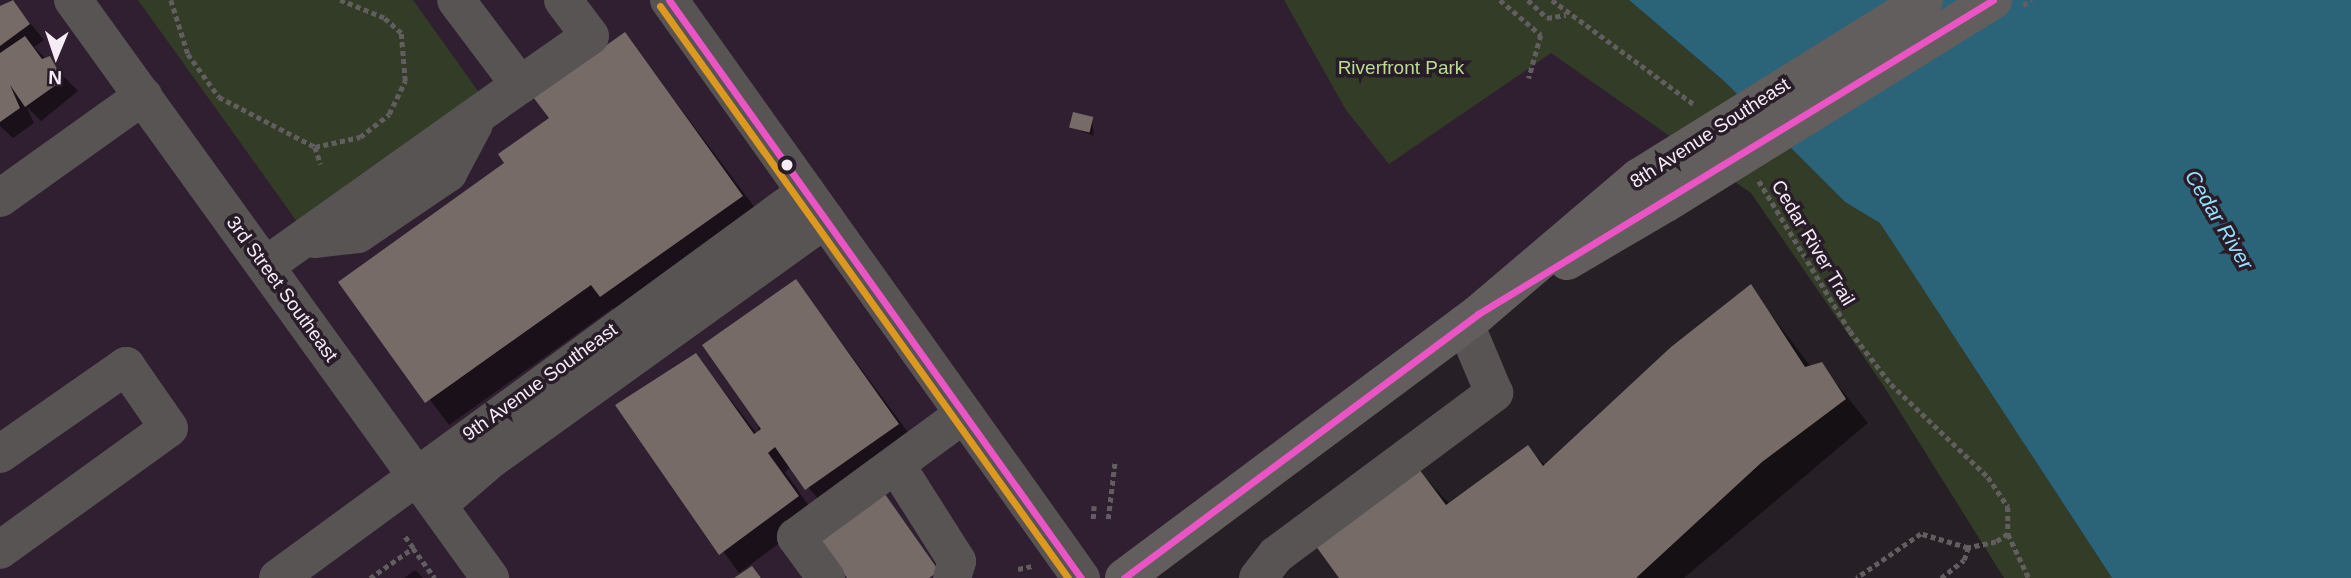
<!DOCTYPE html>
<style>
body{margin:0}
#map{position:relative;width:2351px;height:578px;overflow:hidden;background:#261f26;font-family:Arial,sans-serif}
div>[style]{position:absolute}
.built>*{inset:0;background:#301f30}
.green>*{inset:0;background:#333c27}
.water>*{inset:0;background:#2b6479}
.shadow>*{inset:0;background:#0007}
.building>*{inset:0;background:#776b68;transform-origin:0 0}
.path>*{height:4.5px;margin-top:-2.25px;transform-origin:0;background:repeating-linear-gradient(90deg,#625e60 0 5px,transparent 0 8.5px)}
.minor>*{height:38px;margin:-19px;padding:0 19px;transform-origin:19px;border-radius:19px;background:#585454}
.major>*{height:38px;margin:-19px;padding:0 19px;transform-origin:19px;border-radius:19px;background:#635e5e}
.path-bridge>*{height:4.5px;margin-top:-2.25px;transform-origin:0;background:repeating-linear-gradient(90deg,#625e60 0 5px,transparent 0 8.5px)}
.major-bridge>*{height:38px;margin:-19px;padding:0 19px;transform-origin:19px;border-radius:19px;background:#635e5e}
.bus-1>*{height:7px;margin:-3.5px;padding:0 3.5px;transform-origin:3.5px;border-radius:3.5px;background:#ea54c4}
.bus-2>*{height:7px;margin:-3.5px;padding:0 3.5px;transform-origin:3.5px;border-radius:3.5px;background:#dc981f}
.dots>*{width:19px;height:19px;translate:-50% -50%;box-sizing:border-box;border:4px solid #291c29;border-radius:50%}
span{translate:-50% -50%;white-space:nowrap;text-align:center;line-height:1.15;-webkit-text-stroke:7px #291c29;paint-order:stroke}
.park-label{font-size:19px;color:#badc93}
.street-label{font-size:19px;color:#f5ecf5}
.water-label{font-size:21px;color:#96dffb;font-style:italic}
.north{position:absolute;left:21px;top:21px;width:70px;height:70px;-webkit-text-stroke:5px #291c29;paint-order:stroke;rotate:182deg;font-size:19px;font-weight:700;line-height:28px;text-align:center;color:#f5ecf5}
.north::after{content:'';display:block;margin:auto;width:24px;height:32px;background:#f5ecf5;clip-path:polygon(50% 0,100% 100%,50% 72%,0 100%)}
</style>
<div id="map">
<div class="built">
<div style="clip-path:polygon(0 0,1625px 0,1756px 128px,1125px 578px,0 578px)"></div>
</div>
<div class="green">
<div style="clip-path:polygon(138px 0,413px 0,483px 98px,300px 226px)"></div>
<div style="clip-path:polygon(1284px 0,1629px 0,1724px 81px,1845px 202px,1880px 222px,2112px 578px,2004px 578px,1883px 385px,1751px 193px,1551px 53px,1389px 164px,1346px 110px)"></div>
</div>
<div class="water">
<div style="clip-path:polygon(1629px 0,2351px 0,2351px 578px,2112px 578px,1880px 223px,1845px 202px,1724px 81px)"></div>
</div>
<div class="shadow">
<div style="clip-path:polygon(11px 0,44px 40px,34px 47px,78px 91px,41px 121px,26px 106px,34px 123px,13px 138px,0 126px,0 8px)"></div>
<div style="clip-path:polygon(625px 34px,764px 220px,624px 319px,613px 308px,449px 425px,341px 282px,507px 164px)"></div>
<div style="clip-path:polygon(1092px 119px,1094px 136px,1071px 127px)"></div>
<div style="clip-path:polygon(796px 281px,916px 443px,825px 507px,791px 467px,785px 472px,816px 516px,739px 573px,617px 405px,696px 355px,757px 434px)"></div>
<div style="clip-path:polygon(1750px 287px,1811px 367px,1821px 364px,1868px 423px,1684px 578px,1341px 578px,1416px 467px,1450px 505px,1528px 448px,1546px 466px)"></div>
<div style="clip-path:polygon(415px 570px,423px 578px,404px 578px)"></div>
</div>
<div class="building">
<div style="clip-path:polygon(13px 0,30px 24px,0 46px,0 6px)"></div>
<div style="clip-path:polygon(625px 32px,743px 196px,600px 297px,591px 285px,425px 403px,338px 282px,504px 163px,498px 154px,549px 118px,533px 97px)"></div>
<div style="clip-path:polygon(25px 36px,42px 59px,50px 56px,63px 80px,25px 107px,10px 85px,20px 108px,0 122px,0 53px)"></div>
<div style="left:1073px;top:112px;width:21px;height:16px;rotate:14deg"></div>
<div style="clip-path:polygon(796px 279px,899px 424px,805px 490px,775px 447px,768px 453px,799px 496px,719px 555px,615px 405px,696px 353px,754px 434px,761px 429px,702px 345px)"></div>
<div style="clip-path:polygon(1751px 284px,1805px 367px,1822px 362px,1846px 399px,1762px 462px,1636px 578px,1339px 578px,1310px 538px,1416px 465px,1446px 505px,1528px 445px,1543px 466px,1671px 347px)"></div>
<div style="clip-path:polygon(880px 487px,939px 571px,929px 578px,847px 578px,815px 532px)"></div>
<div style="clip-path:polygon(752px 566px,761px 578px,734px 578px)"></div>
</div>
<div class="path">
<div style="left:171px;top:0;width:57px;rotate:72.5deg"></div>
<div style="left:188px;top:54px;width:53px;rotate:54.2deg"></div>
<div style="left:219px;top:97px;width:108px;rotate:27.5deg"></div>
<div style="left:315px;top:147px;width:46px;rotate:-12.5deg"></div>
<div style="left:360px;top:137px;width:37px;rotate:-38deg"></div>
<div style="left:389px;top:114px;width:37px;rotate:-64deg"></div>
<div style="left:405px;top:81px;width:48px;rotate:-94.8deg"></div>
<div style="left:401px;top:33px;width:23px;rotate:-139deg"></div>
<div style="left:384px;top:18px;width:48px;rotate:-157.8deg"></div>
<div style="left:1500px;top:0;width:54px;rotate:40.5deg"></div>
<div style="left:1541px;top:35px;width:45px;rotate:105.6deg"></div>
<div style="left:1528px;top:0;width:26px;rotate:43deg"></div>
<div style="left:1547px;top:18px;width:19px;rotate:-9deg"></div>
<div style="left:1552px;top:0;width:177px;rotate:36.3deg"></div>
<div style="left:315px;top:147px;width:18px;rotate:71deg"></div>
<div style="left:1759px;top:181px;width:175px;rotate:58.8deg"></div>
<div style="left:1850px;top:331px;width:67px;rotate:52.3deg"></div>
<div style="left:1891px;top:384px;width:134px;rotate:43.8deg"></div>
<div style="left:1988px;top:477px;width:36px;rotate:56deg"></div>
<div style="left:2008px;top:507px;width:27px;rotate:90deg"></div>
<div style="left:2008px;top:534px;width:14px;rotate:146deg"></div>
<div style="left:1996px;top:542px;width:29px;rotate:168deg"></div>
<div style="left:1968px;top:548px;width:49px;rotate:-163.4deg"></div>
<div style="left:1921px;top:534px;width:78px;rotate:145.5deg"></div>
<div style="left:1093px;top:519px;width:13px;rotate:-86deg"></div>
<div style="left:1108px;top:519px;width:59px;rotate:-83.2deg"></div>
<div style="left:2008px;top:534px;width:49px;rotate:64.5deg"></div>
<div style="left:413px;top:548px;width:37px;rotate:54deg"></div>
<div style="left:1018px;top:569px;width:14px;rotate:-12deg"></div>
<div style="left:370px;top:578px;width:52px;rotate:-34.9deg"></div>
<div style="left:413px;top:548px;width:14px;rotate:-126deg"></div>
<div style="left:1941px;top:578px;width:29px;rotate:-38deg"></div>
<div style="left:1964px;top:560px;width:13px;rotate:-72deg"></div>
</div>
<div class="minor">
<div style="left:73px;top:0;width:713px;rotate:54.19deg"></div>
<div style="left:669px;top:0;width:710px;rotate:54.52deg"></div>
<div style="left:520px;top:85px;width:85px;rotate:-35deg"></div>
<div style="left:590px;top:36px;width:45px;rotate:-126.9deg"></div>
<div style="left:0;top:198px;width:176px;rotate:-35.5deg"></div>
<div style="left:314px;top:239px;width:44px;rotate:-6.5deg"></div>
<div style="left:358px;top:234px;width:109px;rotate:-34.1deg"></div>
<div style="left:448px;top:173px;width:55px;rotate:-62deg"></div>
<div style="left:265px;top:266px;width:313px;rotate:-35.4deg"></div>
<div style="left:520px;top:85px;width:106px;rotate:-127deg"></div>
<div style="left:0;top:454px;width:154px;rotate:-34.9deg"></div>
<div style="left:126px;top:366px;width:75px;rotate:55.3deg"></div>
<div style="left:169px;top:428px;width:208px;rotate:144.2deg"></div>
<div style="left:896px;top:465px;width:114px;rotate:57.6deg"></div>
<div style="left:957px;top:561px;width:18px;rotate:106deg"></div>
<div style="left:438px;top:505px;width:69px;rotate:-40.9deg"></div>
<div style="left:490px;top:460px;width:413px;rotate:-35.7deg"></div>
<div style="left:278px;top:578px;width:654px;rotate:-36.17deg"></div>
<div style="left:826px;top:578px;width:51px;rotate:-126.2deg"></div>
<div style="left:796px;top:537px;width:208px;rotate:-36.2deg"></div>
<div style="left:1258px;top:578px;width:29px;rotate:-52deg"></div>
<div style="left:1276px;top:555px;width:272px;rotate:-36.6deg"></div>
<div style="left:1494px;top:393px;width:75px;rotate:-112.8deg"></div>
</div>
<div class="major">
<div style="left:1567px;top:261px;width:115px;rotate:-30.4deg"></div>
<div style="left:1124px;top:578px;width:442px;rotate:-36.7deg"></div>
<div style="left:1478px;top:314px;width:210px;rotate:-40.4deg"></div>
</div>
<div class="path-bridge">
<div style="left:2023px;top:5px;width:10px;rotate:-29deg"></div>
</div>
<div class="major-bridge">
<div style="left:1638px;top:178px;width:337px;rotate:-31.9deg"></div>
<div style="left:1666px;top:203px;width:385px;rotate:-31.8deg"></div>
</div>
<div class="bus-1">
<div style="left:669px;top:0;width:710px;rotate:54.52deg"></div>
<div style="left:1124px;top:578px;width:442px;rotate:-36.7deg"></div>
<div style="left:1478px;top:314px;width:603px;rotate:-31.37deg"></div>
</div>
<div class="bus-2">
<div style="left:660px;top:6px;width:703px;rotate:54.5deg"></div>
</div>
<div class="dots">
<div style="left:787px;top:165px;background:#f5ecf5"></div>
</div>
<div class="park-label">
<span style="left:1401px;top:68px">Riverfront Park</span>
</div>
<div class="street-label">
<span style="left:1710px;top:133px;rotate:-33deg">8th Avenue Southeast</span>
<span style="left:1813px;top:243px;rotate:59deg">Cedar River Trail</span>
<span style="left:282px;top:289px;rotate:54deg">3rd Street Southeast</span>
<span style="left:540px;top:382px;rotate:-36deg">9th Avenue Southeast</span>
</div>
<div class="water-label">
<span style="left:2219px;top:220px;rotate:59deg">Cedar River</span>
</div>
<div class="north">N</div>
</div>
